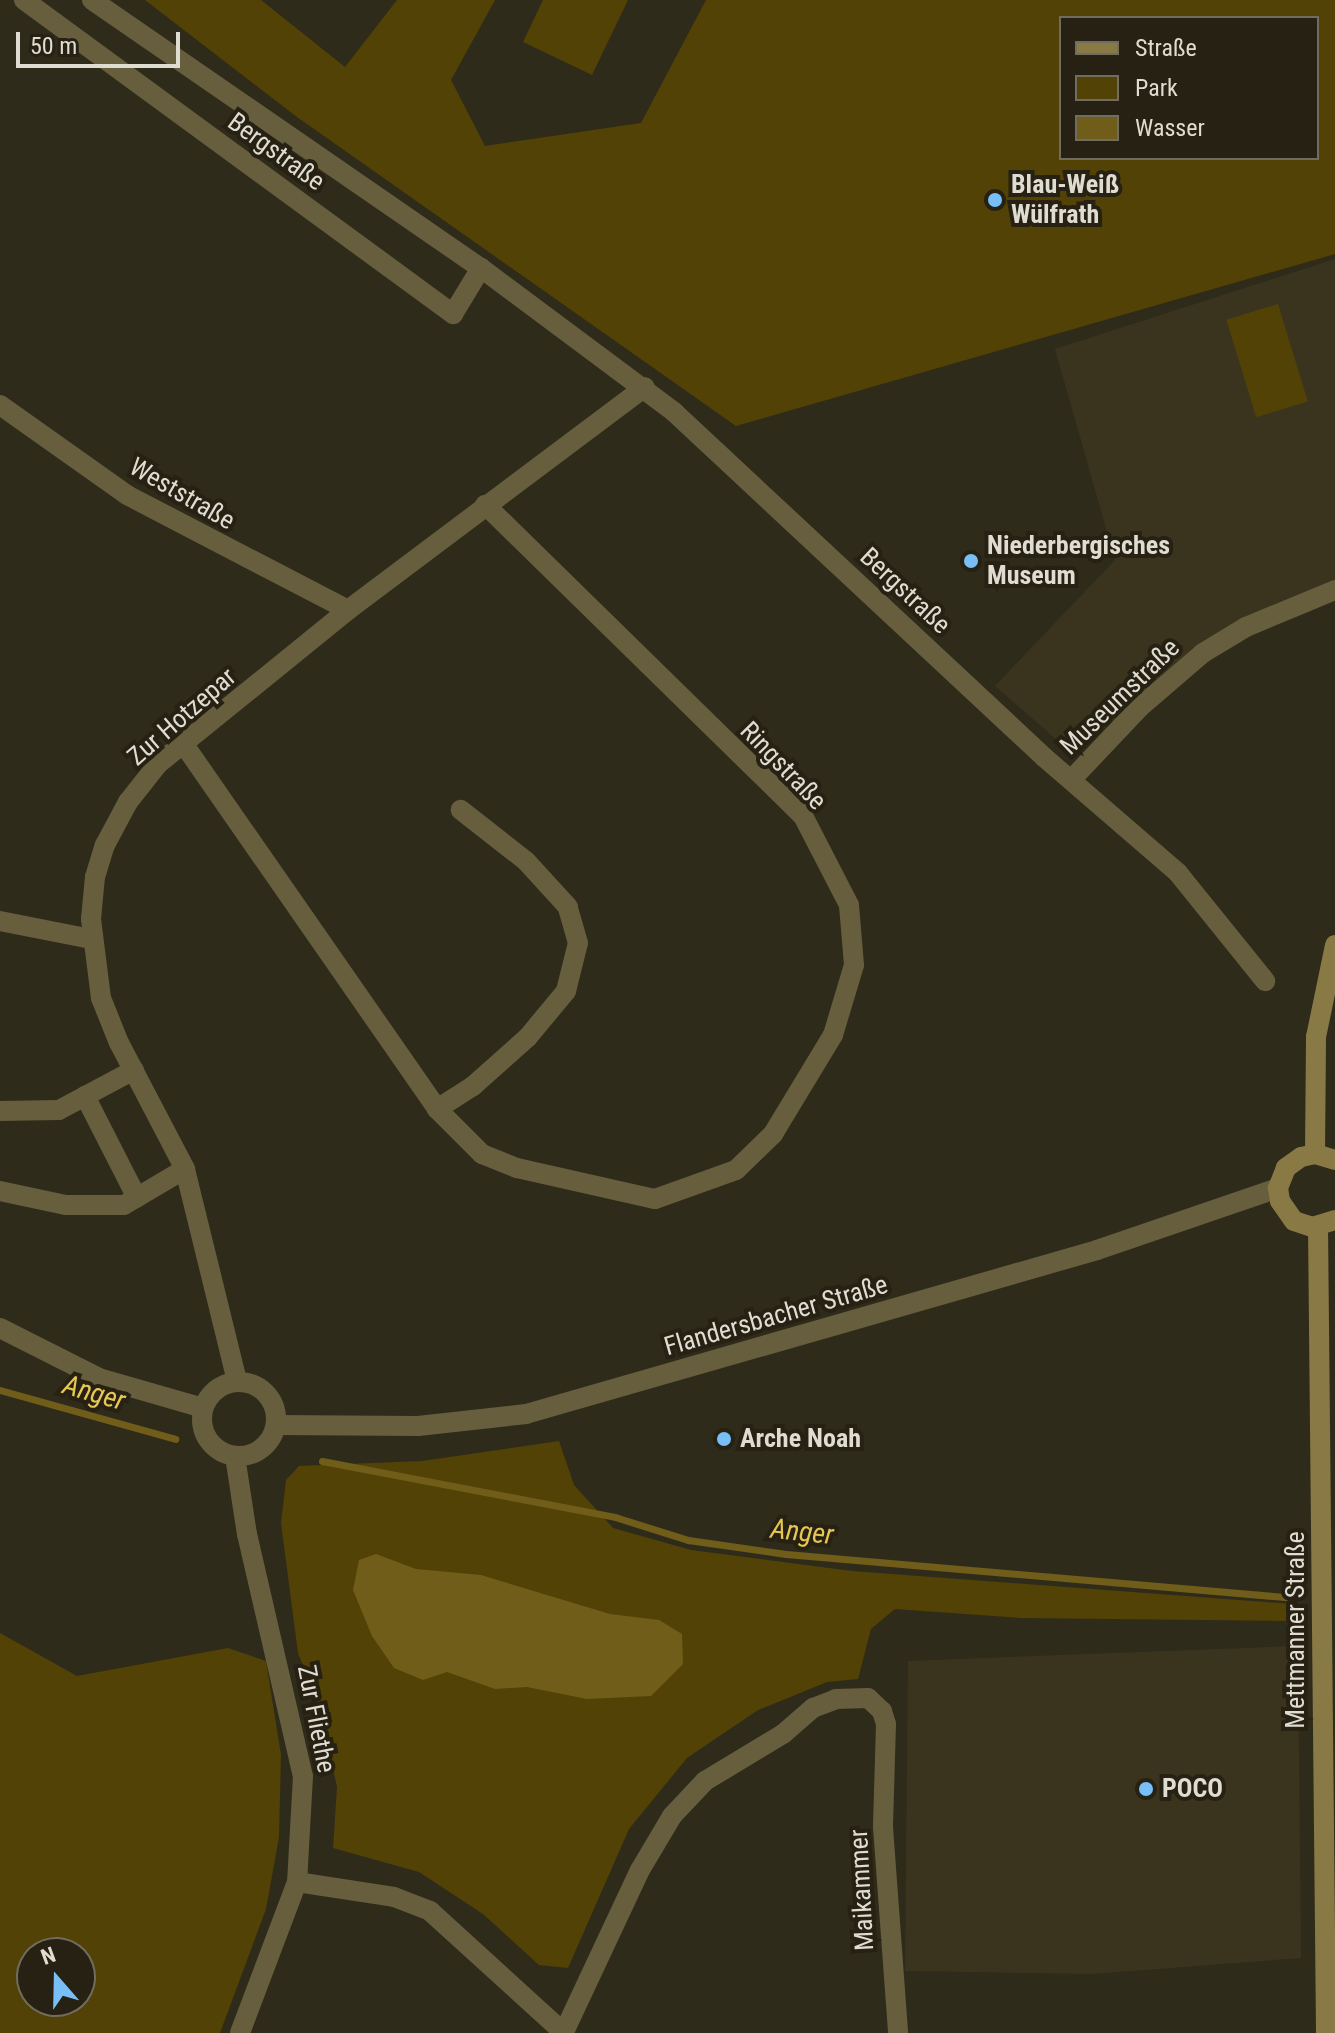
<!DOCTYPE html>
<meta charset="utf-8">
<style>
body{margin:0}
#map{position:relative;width:1335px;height:2033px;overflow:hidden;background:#2f2b1b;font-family:"Roboto Condensed",sans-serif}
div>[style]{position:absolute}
.built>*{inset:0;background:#3a341e}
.green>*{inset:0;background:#524205;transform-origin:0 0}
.water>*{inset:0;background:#6f5d19}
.stream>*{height:7px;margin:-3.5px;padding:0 3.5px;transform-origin:3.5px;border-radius:3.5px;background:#6f5d19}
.minor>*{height:20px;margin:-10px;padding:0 10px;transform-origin:10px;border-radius:10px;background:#675e3e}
.tertiary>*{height:20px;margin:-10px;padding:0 10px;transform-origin:10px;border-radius:10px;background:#675e3e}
.tertiary>.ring{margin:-10px;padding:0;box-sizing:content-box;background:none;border:20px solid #675e3e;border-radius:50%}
.secondary>*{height:20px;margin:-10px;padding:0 10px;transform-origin:10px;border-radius:10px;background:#897945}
.dots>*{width:22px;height:22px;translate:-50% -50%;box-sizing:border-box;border:4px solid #262112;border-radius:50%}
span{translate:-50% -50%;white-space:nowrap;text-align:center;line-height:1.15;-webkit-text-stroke:8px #262112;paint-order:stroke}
.street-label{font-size:26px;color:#dfdcd2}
.poi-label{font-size:26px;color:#dfdcd2;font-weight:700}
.left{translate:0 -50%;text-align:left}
.water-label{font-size:28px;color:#e7c751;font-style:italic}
.legend{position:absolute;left:1059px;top:16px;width:260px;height:144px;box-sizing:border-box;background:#262112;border:2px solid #706c5f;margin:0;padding:10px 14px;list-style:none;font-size:24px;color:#dfdcd2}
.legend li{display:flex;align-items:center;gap:16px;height:40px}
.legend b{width:40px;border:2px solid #706c5f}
.north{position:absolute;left:16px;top:1937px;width:80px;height:80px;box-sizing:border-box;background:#262112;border:2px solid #706c5f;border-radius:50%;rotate:340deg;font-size:22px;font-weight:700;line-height:32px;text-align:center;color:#dfdcd2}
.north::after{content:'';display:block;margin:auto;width:28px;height:36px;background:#78bff7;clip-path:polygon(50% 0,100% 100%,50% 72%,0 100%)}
.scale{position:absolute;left:16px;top:32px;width:164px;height:36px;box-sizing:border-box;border:4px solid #dfdcd2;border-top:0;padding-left:10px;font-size:24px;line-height:28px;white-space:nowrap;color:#dfdcd2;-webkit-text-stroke:6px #262112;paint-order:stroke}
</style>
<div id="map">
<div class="built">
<div style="clip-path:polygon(1335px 259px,1335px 579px,1245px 617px,1194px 648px,1074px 755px,995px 686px,1115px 560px,1055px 349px)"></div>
<div style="clip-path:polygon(1298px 1646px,1301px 1958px,1092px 1974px,905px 1971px,908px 1661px)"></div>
</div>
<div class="green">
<div style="clip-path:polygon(evenodd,145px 0,261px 0,345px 67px,397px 0,495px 0,451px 80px,485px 146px,641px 123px,706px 0,1335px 0,1335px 254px,736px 426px,297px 117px,145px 0,1317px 18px,1317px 158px,1061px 158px,1061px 18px,1317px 18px)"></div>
<div style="clip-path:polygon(543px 0,628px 0,592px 75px,523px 42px)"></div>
<div style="left:1278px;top:304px;width:102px;height:54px;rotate:73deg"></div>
<div style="clip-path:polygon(559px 1441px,574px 1485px,613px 1528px,691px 1550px,852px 1571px,1293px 1604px,1293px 1621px,1021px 1618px,895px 1609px,871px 1629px,858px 1679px,827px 1682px,758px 1710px,687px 1758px,629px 1829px,568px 1968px,539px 1965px,483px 1914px,419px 1872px,333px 1848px,337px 1787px,320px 1708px,298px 1653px,281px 1523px,286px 1480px,299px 1466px,422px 1461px)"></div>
<div style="clip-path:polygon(evenodd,0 1633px,77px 1676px,228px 1648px,266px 1661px,281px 1755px,279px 1837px,266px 1909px,220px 2033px,0 2033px,0 1633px,32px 1953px,80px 1953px,80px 2001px,32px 2001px,32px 1953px)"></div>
</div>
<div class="water">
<div style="clip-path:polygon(376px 1554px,416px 1569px,481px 1575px,610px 1614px,659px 1620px,682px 1634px,683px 1664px,651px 1696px,587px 1699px,527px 1687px,495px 1689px,447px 1672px,423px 1680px,394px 1668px,372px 1636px,353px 1590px,359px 1560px)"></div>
</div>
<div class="stream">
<div style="left:0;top:1390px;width:182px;rotate:15.6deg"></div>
<div style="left:322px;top:1461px;width:298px;rotate:10.8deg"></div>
<div style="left:615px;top:1517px;width:77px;rotate:17.5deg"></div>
<div style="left:688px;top:1540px;width:99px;rotate:8.1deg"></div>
<div style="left:786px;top:1554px;width:501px;rotate:4.93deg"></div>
</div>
<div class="minor">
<div style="left:24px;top:0;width:532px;rotate:36.2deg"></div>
<div style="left:453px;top:314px;width:54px;rotate:-58.7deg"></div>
<div style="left:92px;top:0;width:472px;rotate:34.6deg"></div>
<div style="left:481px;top:268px;width:241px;rotate:36.7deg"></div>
<div style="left:674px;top:412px;width:507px;rotate:43deg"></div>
<div style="left:1045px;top:758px;width:176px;rotate:40.8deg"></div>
<div style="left:1178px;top:873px;width:139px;rotate:51.1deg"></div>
<div style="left:0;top:405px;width:156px;rotate:35.3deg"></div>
<div style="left:127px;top:495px;width:249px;rotate:27.5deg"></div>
<div style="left:185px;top:746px;width:442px;rotate:55.2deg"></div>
<div style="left:437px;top:1109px;width:64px;rotate:45deg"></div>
<div style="left:482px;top:1154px;width:38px;rotate:22deg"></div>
<div style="left:517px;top:1168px;width:141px;rotate:12.7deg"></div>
<div style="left:655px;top:1199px;width:86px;rotate:-19.7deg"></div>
<div style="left:736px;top:1170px;width:52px;rotate:-44.2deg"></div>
<div style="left:773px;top:1134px;width:116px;rotate:-58.8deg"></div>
<div style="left:833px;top:1035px;width:73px;rotate:-73.3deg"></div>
<div style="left:854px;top:965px;width:60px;rotate:-94.8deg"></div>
<div style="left:849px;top:905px;width:100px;rotate:-117.3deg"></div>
<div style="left:803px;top:816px;width:445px;rotate:-135.6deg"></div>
<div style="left:1071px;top:780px;width:99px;rotate:-46.6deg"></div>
<div style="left:1139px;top:708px;width:84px;rotate:-40.7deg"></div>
<div style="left:1203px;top:653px;width:50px;rotate:-31.2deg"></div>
<div style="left:1246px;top:627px;width:96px;rotate:-22.6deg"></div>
<div style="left:0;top:921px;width:93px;rotate:11.2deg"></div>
<div style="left:85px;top:1096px;width:114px;rotate:63deg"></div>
<div style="left:437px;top:1109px;width:43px;rotate:-32.6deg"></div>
<div style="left:473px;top:1086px;width:74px;rotate:-41.7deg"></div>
<div style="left:528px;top:1037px;width:60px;rotate:-50.4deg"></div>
<div style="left:566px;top:991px;width:49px;rotate:-76deg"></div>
<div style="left:578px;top:943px;width:37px;rotate:-106deg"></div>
<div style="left:568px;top:907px;width:62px;rotate:-132.4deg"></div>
<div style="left:526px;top:861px;width:83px;rotate:-141.9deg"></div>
<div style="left:0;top:1111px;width:59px;rotate:-1deg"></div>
<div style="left:59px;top:1110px;width:85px;rotate:-28.1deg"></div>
<div style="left:0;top:1191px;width:67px;rotate:12deg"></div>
<div style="left:66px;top:1205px;width:58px"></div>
<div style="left:124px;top:1205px;width:71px;rotate:-30.5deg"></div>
<div style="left:237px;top:1381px;width:218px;rotate:-103.8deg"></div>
<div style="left:185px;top:1169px;width:142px;rotate:-117.6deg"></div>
<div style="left:119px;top:1043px;width:48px;rotate:-111.8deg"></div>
<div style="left:101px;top:998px;width:80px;rotate:-97.2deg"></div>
<div style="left:91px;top:919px;width:42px;rotate:-84.6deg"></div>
<div style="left:95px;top:877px;width:34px;rotate:-73deg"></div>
<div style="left:105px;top:845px;width:49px;rotate:-61.9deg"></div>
<div style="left:128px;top:802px;width:48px;rotate:-51.7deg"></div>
<div style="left:158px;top:764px;width:245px;rotate:-39deg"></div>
<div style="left:348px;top:610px;width:371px;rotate:-36.9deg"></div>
<div style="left:235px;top:1456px;width:79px;rotate:81.3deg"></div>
<div style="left:247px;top:1534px;width:248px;rotate:77deg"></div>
<div style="left:303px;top:1776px;width:106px;rotate:93.2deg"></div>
<div style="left:297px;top:1882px;width:161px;rotate:110.7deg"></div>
<div style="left:297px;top:1882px;width:98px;rotate:8.8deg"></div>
<div style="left:394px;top:1897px;width:39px;rotate:21deg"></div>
<div style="left:430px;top:1911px;width:181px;rotate:42.3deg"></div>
<div style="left:564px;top:2032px;width:179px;rotate:-64.9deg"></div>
<div style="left:640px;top:1870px;width:63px;rotate:-59.3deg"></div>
<div style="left:672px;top:1816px;width:48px;rotate:-46.7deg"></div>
<div style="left:705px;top:1781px;width:91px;rotate:-31.1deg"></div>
<div style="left:783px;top:1734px;width:40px;rotate:-41deg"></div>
<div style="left:813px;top:1708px;width:25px;rotate:-21deg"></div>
<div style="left:836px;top:1699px;width:32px;rotate:-2deg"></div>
<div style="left:868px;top:1698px;width:19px;rotate:43deg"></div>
<div style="left:882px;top:1711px;width:14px;rotate:73deg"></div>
<div style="left:886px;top:1724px;width:103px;rotate:91.7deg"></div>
<div style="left:883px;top:1827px;width:207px;rotate:85.8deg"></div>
</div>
<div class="tertiary">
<div style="left:0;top:1328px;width:111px;rotate:26.8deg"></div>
<div style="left:99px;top:1378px;width:108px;rotate:16.1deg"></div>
<div class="ring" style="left:202px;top:1382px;width:54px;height:54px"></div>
<div style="left:276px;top:1425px;width:142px;rotate:0.4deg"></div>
<div style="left:418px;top:1426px;width:109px;rotate:-6.3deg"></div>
<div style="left:526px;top:1414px;width:594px;rotate:-16.02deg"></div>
<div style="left:1097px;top:1250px;width:191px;rotate:-18.9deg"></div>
</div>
<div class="secondary">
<div style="left:1315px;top:1154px;width:117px;rotate:-89.5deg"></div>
<div style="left:1316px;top:1037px;width:94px;rotate:-78.3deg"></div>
<div style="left:1335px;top:1160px;width:21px;rotate:-163deg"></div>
<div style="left:1315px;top:1154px;width:14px;rotate:168deg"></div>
<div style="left:1301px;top:1157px;width:19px;rotate:144deg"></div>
<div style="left:1286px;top:1168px;width:22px;rotate:112deg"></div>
<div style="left:1278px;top:1188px;width:13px;rotate:81deg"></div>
<div style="left:1280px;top:1201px;width:24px;rotate:55deg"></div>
<div style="left:1294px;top:1221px;width:19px;rotate:18deg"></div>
<div style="left:1312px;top:1227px;width:24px;rotate:-17deg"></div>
<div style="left:1318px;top:1226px;width:807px;rotate:89.43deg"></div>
</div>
<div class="dots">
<div style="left:995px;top:200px;background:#78bff7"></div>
<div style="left:971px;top:561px;background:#78bff7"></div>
<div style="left:724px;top:1439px;background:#78bff7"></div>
<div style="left:1146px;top:1789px;background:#78bff7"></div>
</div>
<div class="street-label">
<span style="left:276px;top:152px;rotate:36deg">Bergstraße</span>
<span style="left:182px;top:494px;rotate:30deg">Weststraße</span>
<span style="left:905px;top:591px;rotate:43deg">Bergstraße</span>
<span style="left:1120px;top:697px;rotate:-44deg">Museumstraße</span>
<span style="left:182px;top:717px;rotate:-41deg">Zur Hotzepar</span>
<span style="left:783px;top:766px;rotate:46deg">Ringstraße</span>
<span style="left:776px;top:1316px;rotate:-16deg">Flandersbacher Straße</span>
<span style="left:1296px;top:1630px;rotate:-90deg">Mettmanner Straße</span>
<span style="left:316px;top:1719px;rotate:79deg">Zur Fliethe</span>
<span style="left:862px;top:1890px;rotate:-93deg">Maikammer</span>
</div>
<div class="poi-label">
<span class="left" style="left:1011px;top:200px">Blau-Weiß<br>Wülfrath</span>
<span class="left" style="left:987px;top:561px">Niederbergisches<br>Museum</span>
<span class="left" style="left:740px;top:1439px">Arche Noah</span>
<span class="left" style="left:1162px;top:1789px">POCO</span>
</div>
<div class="water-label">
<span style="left:94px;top:1393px;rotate:16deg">Anger</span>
<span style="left:802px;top:1532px;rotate:6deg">Anger</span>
</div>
<ul class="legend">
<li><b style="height:10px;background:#897945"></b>Straße</li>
<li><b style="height:22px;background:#524205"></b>Park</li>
<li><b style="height:22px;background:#6f5d19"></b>Wasser</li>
</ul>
<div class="north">N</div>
<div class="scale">50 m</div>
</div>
